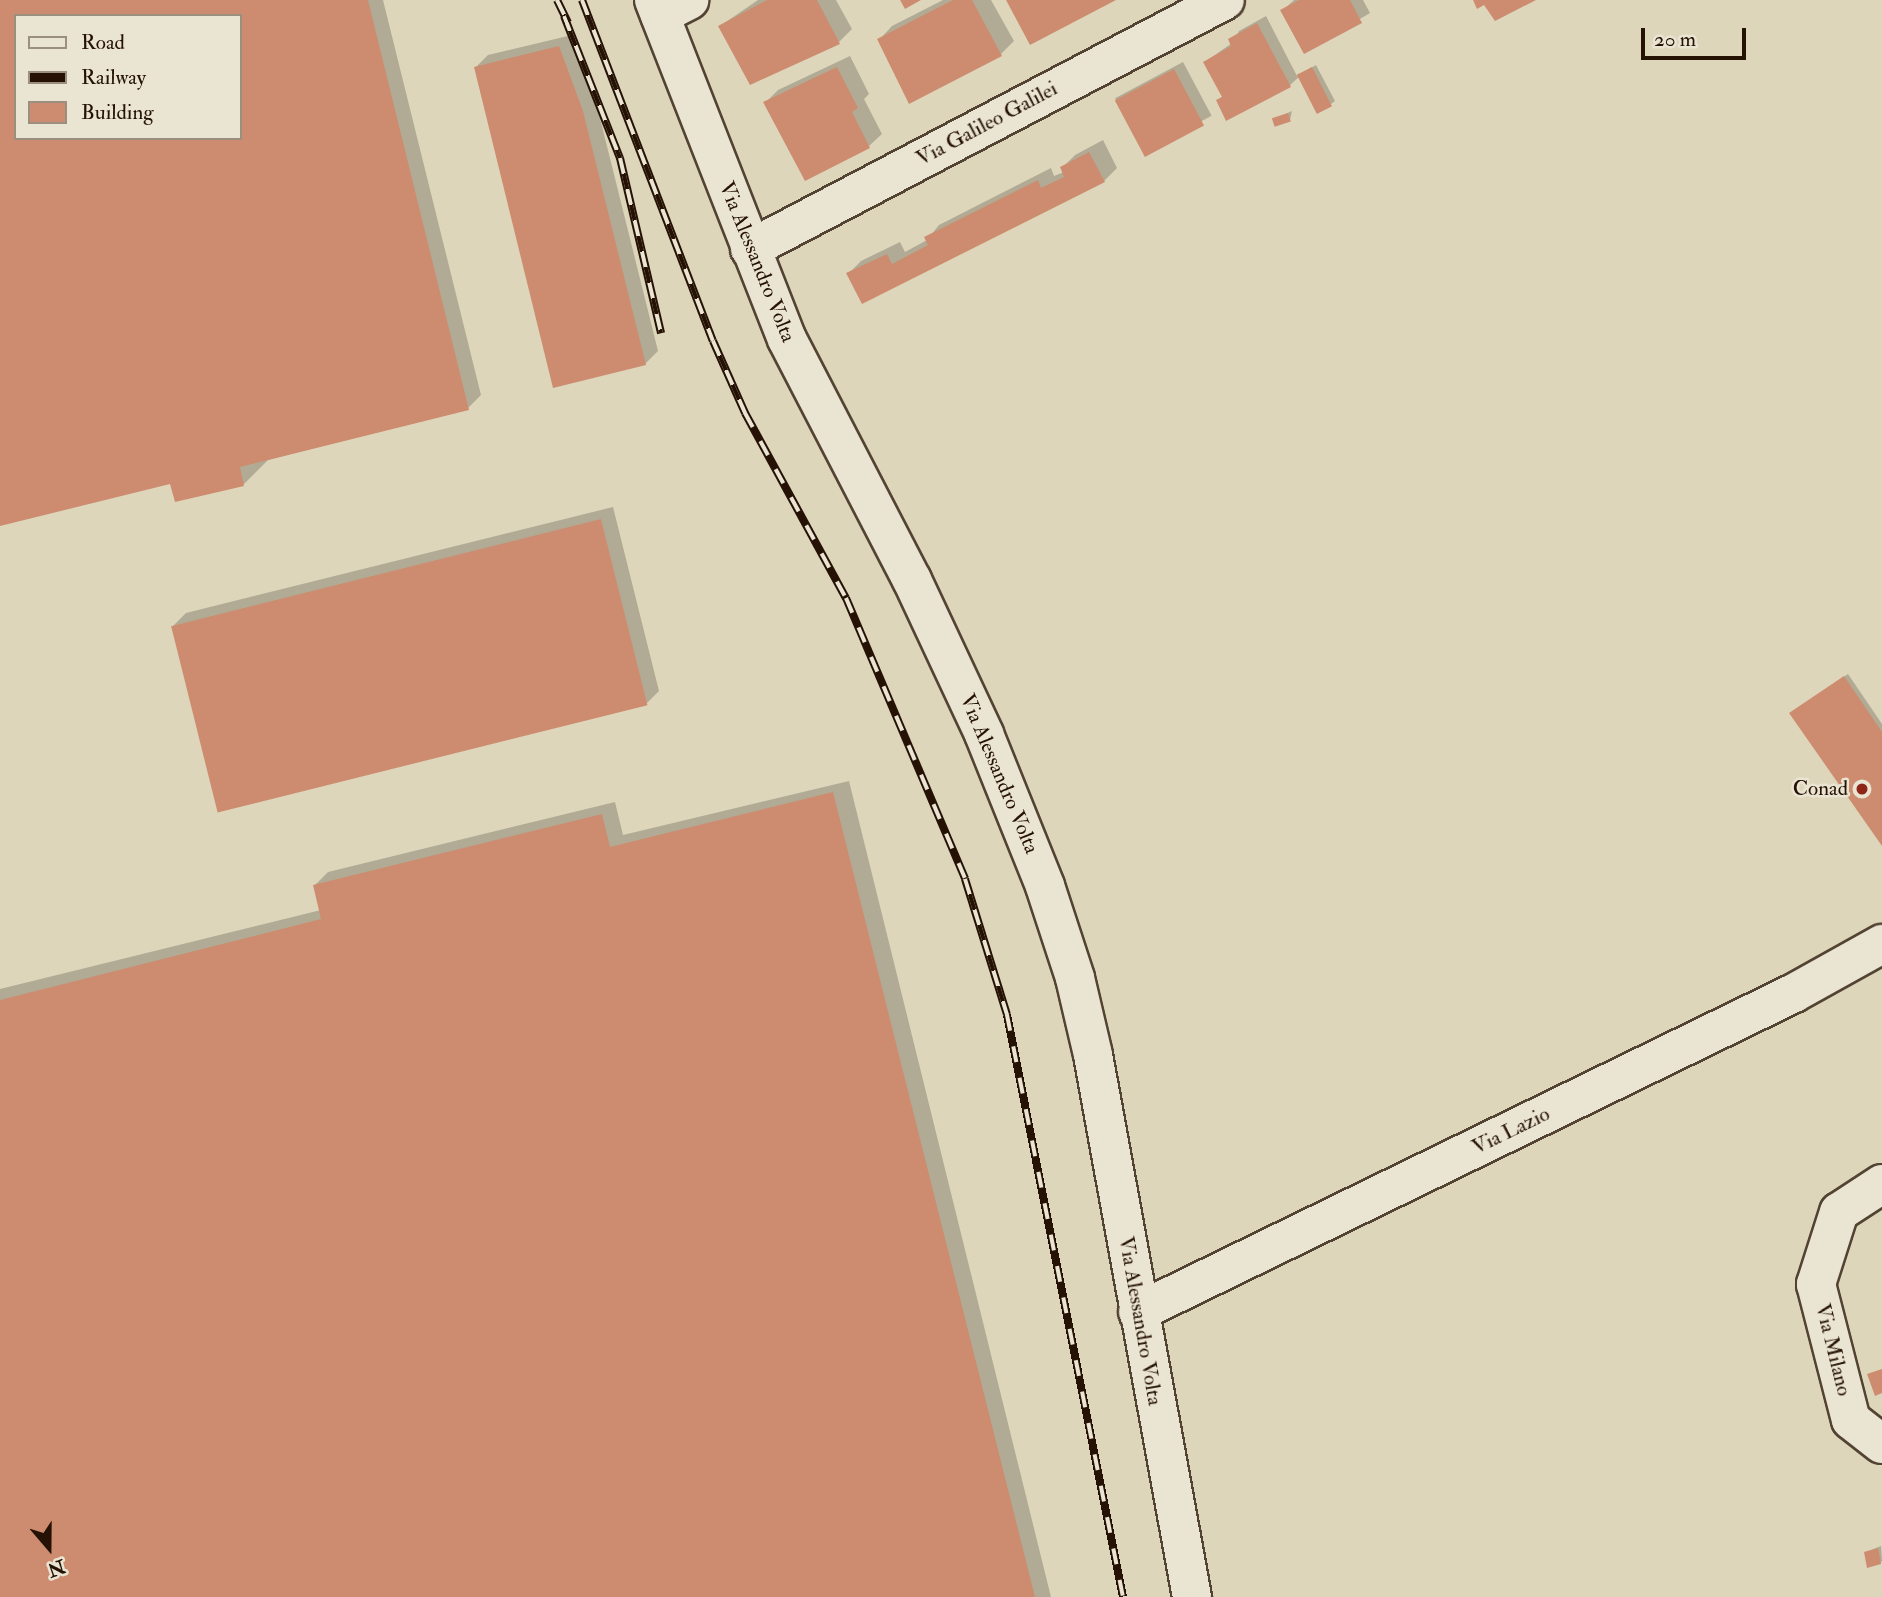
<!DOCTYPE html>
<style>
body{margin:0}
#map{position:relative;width:1882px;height:1597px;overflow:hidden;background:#ded6bb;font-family:"IM FELL Double Pica",serif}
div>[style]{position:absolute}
.shadow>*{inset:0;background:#0003;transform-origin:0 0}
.building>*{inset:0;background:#cd8c6f;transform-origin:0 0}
.roads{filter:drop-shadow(2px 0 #534332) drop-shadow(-2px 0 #534332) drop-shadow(0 2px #534332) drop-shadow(0 -2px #534332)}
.minor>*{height:38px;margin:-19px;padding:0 19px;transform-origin:19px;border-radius:19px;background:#eae4d3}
.rail>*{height:8px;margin-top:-4px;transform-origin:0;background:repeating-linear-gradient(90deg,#eae4d3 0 16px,#251204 0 32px);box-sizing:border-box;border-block:2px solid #251204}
.dots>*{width:19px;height:19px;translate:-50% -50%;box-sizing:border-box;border:4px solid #eae4d3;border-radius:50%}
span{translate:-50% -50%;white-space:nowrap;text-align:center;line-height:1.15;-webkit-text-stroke:5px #eae4d3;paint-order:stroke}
.street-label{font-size:21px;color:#251204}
.poi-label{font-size:21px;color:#251204}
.right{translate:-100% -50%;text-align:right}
.legend{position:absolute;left:14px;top:14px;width:228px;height:126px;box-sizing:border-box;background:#eae4d3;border:2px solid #9b9080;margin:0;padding:9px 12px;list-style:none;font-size:21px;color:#251204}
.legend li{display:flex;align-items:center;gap:14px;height:35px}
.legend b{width:35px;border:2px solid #9b9080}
.north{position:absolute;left:14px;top:1513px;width:70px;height:70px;-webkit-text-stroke:5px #eae4d3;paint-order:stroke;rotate:160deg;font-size:19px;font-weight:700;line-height:28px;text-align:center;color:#251204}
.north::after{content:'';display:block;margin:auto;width:24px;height:32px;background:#251204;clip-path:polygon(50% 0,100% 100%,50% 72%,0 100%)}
.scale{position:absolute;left:1641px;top:28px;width:105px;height:32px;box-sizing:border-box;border:4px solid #251204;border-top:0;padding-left:9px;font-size:21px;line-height:24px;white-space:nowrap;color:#251204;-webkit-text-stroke:5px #eae4d3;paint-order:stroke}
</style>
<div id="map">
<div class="shadow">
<div style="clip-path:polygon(evenodd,0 0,383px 0,481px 395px,468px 408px,268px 460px,244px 484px,171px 482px,0 524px,0 0,16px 16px,240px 16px,240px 138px,16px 138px,16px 16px)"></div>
<div style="clip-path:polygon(758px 0,836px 0,852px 29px,839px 42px,720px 26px)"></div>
<div style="clip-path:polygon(943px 0,991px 0,1014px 41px,1001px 54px,880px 39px,892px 26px)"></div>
<div style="clip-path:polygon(1294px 0,1363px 0,1370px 13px,1304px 52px,1282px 11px)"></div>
<div style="clip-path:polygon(1266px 16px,1297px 76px,1316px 65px,1335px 101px,1331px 104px,1318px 111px,1300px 76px,1289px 86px,1218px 100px,1223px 96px,1205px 62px,1232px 43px,1239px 31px)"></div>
<div style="clip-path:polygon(572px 35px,595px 98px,658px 351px,645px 364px,476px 67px,488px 55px)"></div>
<div style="clip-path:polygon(850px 56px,869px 94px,864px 99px,882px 134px,869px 146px,766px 102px,778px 90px)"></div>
<div style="left:1183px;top:62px;width:61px;height:77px;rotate:62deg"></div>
<div style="clip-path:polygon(1292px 111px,1290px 120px,1275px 120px,1278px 117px)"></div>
<div style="clip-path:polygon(1103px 140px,1117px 168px,1104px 181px,863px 302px,848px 274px,861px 261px,900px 242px,905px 252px,927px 240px,939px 225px,1051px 168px,1054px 176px,1064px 172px,1062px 168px,1075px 155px)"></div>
<div style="clip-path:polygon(613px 507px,659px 691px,646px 704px,173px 626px,186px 613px)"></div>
<div style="clip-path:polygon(1848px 674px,1882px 724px,1882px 843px,1795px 710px)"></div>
<div style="clip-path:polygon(849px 781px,1051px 1597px,0 1597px,0 989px,321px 910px,315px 885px,328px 872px,615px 802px,623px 835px)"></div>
<div style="clip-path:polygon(1881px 1546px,1882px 1561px,1880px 1563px,1866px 1552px)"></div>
</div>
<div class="building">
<div style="clip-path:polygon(evenodd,0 0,368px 0,469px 410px,240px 467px,244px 486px,175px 502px,170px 484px,0 526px,0 0,16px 16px,240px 16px,240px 138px,16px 138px,16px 16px)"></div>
<div style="clip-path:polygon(767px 0,817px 0,840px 44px,750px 85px,718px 26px)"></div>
<div style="clip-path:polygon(900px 0,921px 0,905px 9px)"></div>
<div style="clip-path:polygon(953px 0,972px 0,1002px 56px,909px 104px,877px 39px)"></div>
<div style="clip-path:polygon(1006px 0,1116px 0,1030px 45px)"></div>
<div style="clip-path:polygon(1299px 0,1350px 0,1362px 23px,1304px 54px,1280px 10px)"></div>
<div style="clip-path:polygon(1473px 0,1536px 0,1495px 21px,1484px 5px,1477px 9px)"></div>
<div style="clip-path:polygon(1257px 23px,1291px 87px,1226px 121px,1216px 100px,1222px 97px,1203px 62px,1231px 46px,1228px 39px)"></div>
<div style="clip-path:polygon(559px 46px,583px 111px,646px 365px,553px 388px,474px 67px)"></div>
<div style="clip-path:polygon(837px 67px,858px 108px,852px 112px,870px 148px,805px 181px,763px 102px)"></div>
<div style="left:1312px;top:67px;width:44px;height:17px;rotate:63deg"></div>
<div style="left:1174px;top:69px;width:64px;height:67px;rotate:62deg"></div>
<div style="left:1288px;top:113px;width:9px;height:17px;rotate:72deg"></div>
<div style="clip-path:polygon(1089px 152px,1105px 182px,862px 304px,846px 273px,887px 254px,892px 264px,928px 245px,924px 237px,1038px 180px,1041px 188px,1064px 177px,1060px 167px)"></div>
<div style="left:601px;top:519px;width:192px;height:443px;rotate:76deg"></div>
<div style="clip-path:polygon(1844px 676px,1882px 732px,1882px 846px,1789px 713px)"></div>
<div style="clip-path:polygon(833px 792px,1035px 1597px,0 1597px,0 1000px,321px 919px,313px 885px,602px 814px,610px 847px)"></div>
<div style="clip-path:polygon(1882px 1369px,1882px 1393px,1875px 1396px,1867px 1374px)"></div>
<div style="clip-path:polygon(1878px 1548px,1881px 1564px,1867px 1568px,1864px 1552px)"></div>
</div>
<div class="roads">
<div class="minor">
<div style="left:654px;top:0;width:364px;rotate:68.6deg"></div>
<div style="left:787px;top:339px;width:271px;rotate:62.6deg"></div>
<div style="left:912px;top:580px;width:170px;rotate:64.9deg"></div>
<div style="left:984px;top:734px;width:164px;rotate:68.1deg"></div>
<div style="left:1045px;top:886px;width:97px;rotate:71.9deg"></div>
<div style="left:1075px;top:978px;width:79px;rotate:76.8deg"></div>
<div style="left:1093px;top:1055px;width:551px;rotate:79.65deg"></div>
<div style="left:660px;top:15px;width:33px;rotate:-27deg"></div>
<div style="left:750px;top:249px;width:536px;rotate:-27.66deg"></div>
<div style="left:1882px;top:1184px;width:51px;rotate:146.9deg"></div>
<div style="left:1839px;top:1212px;width:76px;rotate:107.7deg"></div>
<div style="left:1816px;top:1284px;width:140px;rotate:75.6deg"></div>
<div style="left:1851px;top:1420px;width:39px;rotate:38deg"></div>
<div style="left:1138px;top:1312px;width:729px;rotate:-25.93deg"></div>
<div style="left:1794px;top:993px;width:101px;rotate:-29.1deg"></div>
</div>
</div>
<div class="rail">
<div style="left:557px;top:0;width:25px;rotate:64deg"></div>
<div style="left:582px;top:0;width:365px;rotate:69deg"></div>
<div style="left:713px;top:341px;width:79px;rotate:66deg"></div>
<div style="left:745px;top:413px;width:211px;rotate:61.4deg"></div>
<div style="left:846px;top:598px;width:305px;rotate:67deg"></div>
<div style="left:965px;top:879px;width:142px;rotate:72.8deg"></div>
<div style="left:1007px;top:1015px;width:593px;rotate:78.73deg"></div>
<div style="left:564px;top:16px;width:153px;rotate:68.5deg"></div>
<div style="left:620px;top:158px;width:180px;rotate:76.8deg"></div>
</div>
<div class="dots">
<div style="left:1862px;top:789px;background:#8f2418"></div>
</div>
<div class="street-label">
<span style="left:987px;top:124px;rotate:-28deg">Via Galileo Galilei</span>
<span style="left:757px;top:262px;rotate:68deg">Via Alessandro Volta</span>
<span style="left:999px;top:774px;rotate:67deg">Via Alessandro Volta</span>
<span style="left:1511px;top:1131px;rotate:-26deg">Via Lazio</span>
<span style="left:1140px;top:1321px;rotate:80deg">Via Alessandro Volta</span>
<span style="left:1833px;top:1350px;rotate:76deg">Via Milano</span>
</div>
<div class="poi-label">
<span class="right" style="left:1848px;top:789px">Conad</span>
</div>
<ul class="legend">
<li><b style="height:9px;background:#eae4d3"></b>Road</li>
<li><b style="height:9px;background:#251204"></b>Railway</li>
<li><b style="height:19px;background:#cd8c6f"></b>Building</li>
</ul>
<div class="north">N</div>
<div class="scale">20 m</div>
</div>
